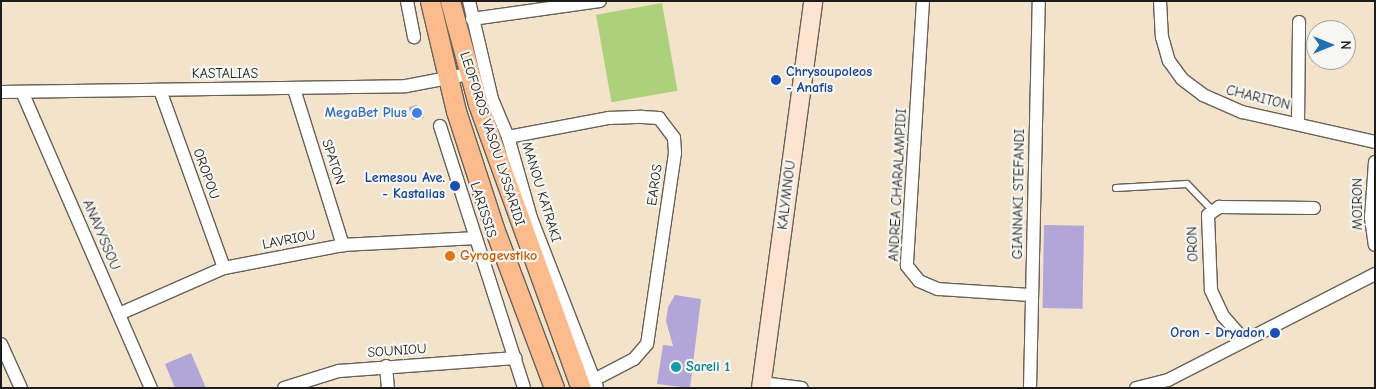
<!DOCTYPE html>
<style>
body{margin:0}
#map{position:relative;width:1376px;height:389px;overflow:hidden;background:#f3e3cb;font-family:"Comic Neue",sans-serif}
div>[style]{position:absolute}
.green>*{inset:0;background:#add17a;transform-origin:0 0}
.building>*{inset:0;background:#b1a6d7;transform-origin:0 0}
.roads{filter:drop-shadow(1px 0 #676259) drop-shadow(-1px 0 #676259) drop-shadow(0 1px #676259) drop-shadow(0 -1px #676259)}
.lane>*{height:6px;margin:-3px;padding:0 3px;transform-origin:3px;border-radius:3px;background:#fff}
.street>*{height:12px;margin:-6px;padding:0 6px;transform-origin:6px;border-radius:6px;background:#fff}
.secondary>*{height:18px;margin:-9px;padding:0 9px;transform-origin:9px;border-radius:9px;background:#fde4d1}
.primary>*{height:19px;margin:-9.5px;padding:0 9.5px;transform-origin:9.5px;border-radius:9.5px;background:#fbbb8c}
.dots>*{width:14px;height:14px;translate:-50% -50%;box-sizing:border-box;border:2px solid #f6f6f2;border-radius:50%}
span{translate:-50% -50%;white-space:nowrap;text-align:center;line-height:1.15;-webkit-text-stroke:4.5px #f6f6f2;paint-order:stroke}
.transit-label{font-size:14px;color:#164399;font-weight:700}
.left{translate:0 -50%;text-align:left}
.right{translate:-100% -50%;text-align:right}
.street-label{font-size:14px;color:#1c1c1c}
.shop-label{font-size:14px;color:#366cbe;font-weight:700}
.food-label{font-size:14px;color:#c56008;font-weight:700}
.culture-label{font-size:14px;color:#0d838f;font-weight:700}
.frame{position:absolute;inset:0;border:2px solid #1c1c1c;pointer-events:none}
.north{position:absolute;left:1306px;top:20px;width:50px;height:50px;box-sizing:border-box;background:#f6f6f2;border:1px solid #9f9f9c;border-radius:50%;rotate:90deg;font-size:14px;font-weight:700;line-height:20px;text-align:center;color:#1c1c1c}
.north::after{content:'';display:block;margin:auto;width:18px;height:22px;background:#1f6fb2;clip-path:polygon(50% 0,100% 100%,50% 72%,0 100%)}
</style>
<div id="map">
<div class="green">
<div style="left:662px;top:3px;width:89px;height:67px;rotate:80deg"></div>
</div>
<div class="building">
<div style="clip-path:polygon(417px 105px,424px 118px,412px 120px,409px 107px)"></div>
<div style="left:1044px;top:225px;width:40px;height:83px;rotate:1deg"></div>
<div style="clip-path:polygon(675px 295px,701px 299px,690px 388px,657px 384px,663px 345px,673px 346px,666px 321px,668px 307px)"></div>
<div style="clip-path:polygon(191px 353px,206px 388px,175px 388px,165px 364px)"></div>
</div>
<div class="roads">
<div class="lane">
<div style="left:1116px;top:188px;width:71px;rotate:-3.2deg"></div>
<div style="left:1187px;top:184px;width:36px;rotate:46deg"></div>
</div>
<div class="street">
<div style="left:407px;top:1px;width:37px;rotate:79deg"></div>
<div style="left:469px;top:1px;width:101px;rotate:76.8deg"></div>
<div style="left:492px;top:99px;width:41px;rotate:67.2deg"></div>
<div style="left:508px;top:137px;width:84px;rotate:74.1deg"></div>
<div style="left:531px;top:218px;width:181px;rotate:68.7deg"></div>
<div style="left:923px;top:1px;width:265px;rotate:93.5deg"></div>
<div style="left:907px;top:266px;width:19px;rotate:51deg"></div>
<div style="left:919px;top:281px;width:21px;rotate:23deg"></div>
<div style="left:938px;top:289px;width:94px;rotate:3.7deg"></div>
<div style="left:1160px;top:1px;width:36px;rotate:87deg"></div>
<div style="left:1162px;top:37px;width:25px;rotate:74deg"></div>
<div style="left:1169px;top:61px;width:22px;rotate:54deg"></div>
<div style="left:1182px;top:79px;width:26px;rotate:37deg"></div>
<div style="left:1203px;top:95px;width:43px;rotate:23.6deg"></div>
<div style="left:1242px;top:112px;width:136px;rotate:12.7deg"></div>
<div style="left:472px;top:19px;width:129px;rotate:-8deg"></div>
<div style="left:294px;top:89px;width:164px;rotate:72.6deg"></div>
<div style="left:160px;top:90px;width:189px;rotate:70.2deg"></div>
<div style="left:1px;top:92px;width:405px;rotate:-0.8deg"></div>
<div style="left:406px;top:86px;width:64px;rotate:-10.8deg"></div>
<div style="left:23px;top:94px;width:321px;rotate:66.5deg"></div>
<div style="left:1298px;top:123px;width:101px;rotate:-89.4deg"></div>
<div style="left:440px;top:126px;width:275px;rotate:72.2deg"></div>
<div style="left:508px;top:137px;width:103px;rotate:-10.7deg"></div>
<div style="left:609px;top:118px;width:33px;rotate:-2deg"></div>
<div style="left:642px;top:117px;width:17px;rotate:3deg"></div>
<div style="left:659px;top:118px;width:25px;rotate:53deg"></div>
<div style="left:674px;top:138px;width:15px;rotate:86deg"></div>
<div style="left:675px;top:153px;width:193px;rotate:98.3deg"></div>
<div style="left:647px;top:344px;width:20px;rotate:131deg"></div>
<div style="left:634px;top:359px;width:47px;rotate:152.4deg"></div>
<div style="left:1375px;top:162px;width:56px;rotate:94.1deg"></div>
<div style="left:1371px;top:218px;width:27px;rotate:82deg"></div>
<div style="left:119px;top:314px;width:115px;rotate:-23.7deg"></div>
<div style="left:224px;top:268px;width:121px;rotate:-10.9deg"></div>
<div style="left:343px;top:245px;width:133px;rotate:-3deg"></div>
<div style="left:1244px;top:340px;width:32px;rotate:-131deg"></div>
<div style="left:1223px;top:316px;width:29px;rotate:-115deg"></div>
<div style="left:1211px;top:290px;width:75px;rotate:-92.3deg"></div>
<div style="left:1208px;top:215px;width:14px;rotate:-36deg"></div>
<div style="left:1219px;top:207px;width:95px;rotate:0.6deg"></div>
<div style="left:1px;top:344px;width:48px;rotate:65.6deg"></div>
<div style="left:386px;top:366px;width:22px;rotate:85deg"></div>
<div style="left:762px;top:383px;width:40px;rotate:7.1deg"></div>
<div style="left:284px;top:388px;width:58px;rotate:-17.2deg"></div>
<div style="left:339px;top:371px;width:177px;rotate:-4.2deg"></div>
<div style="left:1030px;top:388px;width:387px;rotate:-88.7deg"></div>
<div style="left:1136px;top:388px;width:33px;rotate:-14deg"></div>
<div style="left:1168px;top:380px;width:233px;rotate:-27.1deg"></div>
</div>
<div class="secondary">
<div style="left:761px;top:388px;width:390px;rotate:-82.3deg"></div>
</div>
<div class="primary">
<div style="left:430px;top:1px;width:113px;rotate:76.7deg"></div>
<div style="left:456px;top:111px;width:123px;rotate:72deg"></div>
<div style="left:494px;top:228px;width:171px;rotate:69.4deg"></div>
<div style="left:450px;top:1px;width:107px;rotate:74.8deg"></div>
<div style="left:478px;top:104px;width:302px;rotate:70.1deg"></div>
</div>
</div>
<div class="dots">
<div style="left:776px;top:80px;background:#1a4fb4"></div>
<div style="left:417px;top:113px;background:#3f7fe0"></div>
<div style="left:455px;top:186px;background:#1a4fb4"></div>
<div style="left:450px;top:256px;background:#e8710a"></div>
<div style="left:1275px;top:333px;background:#1a4fb4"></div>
<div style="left:676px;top:367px;background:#0f9aa8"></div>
</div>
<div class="transit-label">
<span class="left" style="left:786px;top:80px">Chrysoupoleos<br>- Anafis</span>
<span class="right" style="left:445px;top:186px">Lemesou Ave.<br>- Kastalias</span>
<span class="right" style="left:1265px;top:333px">Oron - Dryadon</span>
</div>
<div class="street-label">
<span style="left:225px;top:74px">KASTALIAS</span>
<span style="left:1258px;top:98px;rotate:14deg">CHARITON</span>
<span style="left:492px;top:139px;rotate:72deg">LEOFOROS VASOU LYSSARIDI</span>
<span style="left:333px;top:162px;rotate:72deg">SPATON</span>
<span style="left:206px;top:174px;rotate:70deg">OROPOU</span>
<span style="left:655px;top:185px;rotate:-82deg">EAROS</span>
<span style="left:898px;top:185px;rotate:-87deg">ANDREA CHARALAMPIDI</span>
<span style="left:541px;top:192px;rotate:73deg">MANOU KATRAKI</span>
<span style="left:1019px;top:194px;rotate:-89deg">GIANNAKI STEFANDI</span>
<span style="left:787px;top:195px;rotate:-83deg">KALYMNOU</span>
<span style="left:1358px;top:204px;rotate:-90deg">MOIRON</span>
<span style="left:483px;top:210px;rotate:72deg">LARISSIS</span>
<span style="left:101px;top:235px;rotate:67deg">ANAVYSSOU</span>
<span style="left:289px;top:240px;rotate:-11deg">LAVRIOU</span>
<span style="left:1193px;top:244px;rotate:-92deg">ORON</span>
<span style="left:397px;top:351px;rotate:-4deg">SOUNIOU</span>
</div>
<div class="shop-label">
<span class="right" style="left:407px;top:113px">MegaBet Plus</span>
</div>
<div class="food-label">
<span class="left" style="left:460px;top:256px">Gyrogevstiko</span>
</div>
<div class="culture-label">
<span class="left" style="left:686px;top:367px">Sareli 1</span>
</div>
<div class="frame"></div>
<div class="north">N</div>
</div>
